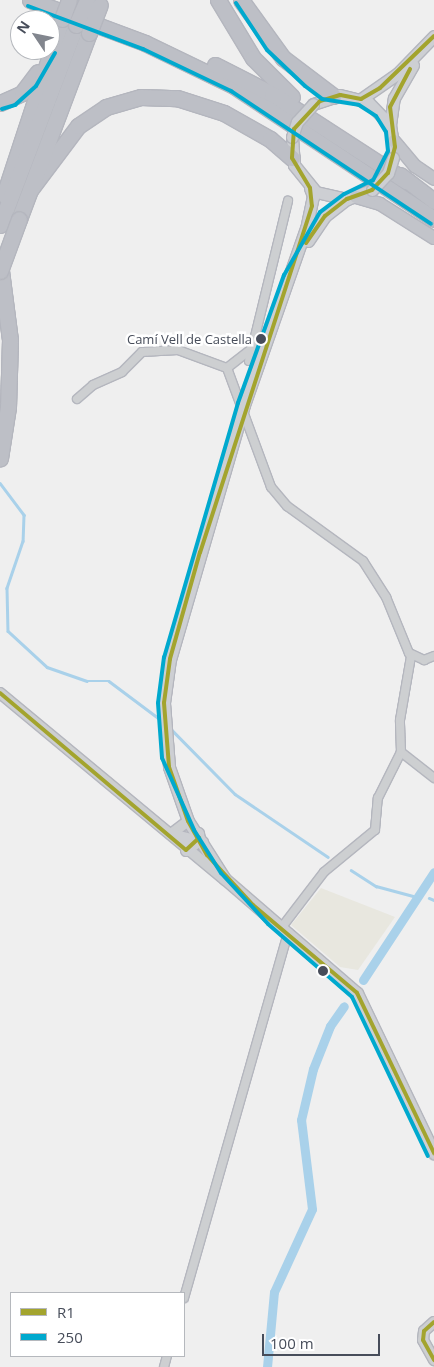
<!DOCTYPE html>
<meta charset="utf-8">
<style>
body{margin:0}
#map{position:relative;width:434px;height:1367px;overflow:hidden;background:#efefef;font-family:"Open Sans",sans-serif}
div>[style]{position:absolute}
.commercial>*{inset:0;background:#e8e7df}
.stream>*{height:2.5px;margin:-1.25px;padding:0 1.25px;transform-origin:1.25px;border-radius:1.25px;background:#a9d1ea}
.canal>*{height:9px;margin:-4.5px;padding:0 4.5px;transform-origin:4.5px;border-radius:4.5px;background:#a9d1ea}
.roads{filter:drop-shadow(1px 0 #b4b6be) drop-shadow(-1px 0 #b4b6be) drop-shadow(0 1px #b4b6be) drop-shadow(0 -1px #b4b6be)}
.minor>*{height:8px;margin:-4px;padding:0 4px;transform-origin:4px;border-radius:4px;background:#cdcfd1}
.tertiary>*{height:10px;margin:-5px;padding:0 5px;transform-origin:5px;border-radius:5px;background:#cdcfd1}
.secondary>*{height:11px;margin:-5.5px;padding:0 5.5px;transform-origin:5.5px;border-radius:5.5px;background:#cdcfd3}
.trunk>*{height:12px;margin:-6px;padding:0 6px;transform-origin:6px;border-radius:6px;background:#c2c4ca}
.motorway>*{height:15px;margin:-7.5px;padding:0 7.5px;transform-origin:7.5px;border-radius:7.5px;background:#bdbfc6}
.bridges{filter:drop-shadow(1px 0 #b4b6be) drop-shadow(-1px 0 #b4b6be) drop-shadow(0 1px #b4b6be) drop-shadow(0 -1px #b4b6be)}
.secondary-bridge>*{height:11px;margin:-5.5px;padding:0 5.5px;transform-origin:5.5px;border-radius:5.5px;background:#cdcfd3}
.motorway-bridge>*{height:15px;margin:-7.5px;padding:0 7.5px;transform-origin:7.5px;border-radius:7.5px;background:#bdbfc6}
.bus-1>*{height:4px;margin:-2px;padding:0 2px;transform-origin:2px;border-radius:2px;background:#a3a42e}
.bus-2>*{height:4px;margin:-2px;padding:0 2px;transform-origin:2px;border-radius:2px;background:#00a9ce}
.dots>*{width:14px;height:14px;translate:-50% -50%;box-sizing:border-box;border:2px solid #fff;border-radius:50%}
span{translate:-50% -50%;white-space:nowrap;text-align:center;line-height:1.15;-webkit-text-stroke:5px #fff;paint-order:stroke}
.bus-label{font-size:13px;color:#474d5a}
.right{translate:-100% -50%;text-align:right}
.legend{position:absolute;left:10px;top:1292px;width:175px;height:65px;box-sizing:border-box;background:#fff;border:1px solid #b5b8bd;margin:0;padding:6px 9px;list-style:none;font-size:15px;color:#474d5a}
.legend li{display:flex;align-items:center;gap:10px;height:25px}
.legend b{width:25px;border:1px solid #b5b8bd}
.north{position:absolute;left:10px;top:10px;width:50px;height:50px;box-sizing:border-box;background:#fff;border:1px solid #b5b8bd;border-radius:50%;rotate:304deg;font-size:14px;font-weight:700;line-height:20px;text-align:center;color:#474d5a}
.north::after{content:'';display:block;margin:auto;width:18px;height:22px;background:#82868e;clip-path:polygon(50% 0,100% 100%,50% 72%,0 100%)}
.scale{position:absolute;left:262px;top:1334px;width:118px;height:22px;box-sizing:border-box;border:2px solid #474d5a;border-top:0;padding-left:6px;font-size:15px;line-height:18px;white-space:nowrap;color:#474d5a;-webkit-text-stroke:4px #fff;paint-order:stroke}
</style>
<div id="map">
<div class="commercial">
<div style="clip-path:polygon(321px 888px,395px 917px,358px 970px,340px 967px,291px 925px)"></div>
</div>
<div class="stream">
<div style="left:0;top:483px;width:40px;rotate:53deg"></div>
<div style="left:24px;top:515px;width:26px;rotate:92deg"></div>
<div style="left:23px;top:541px;width:50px;rotate:108.8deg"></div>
<div style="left:7px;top:588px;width:43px;rotate:88.7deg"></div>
<div style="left:8px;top:631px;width:53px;rotate:42.7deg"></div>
<div style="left:47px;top:667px;width:42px;rotate:19.3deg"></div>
<div style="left:87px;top:681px;width:22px"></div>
<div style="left:109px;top:681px;width:65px;rotate:36.9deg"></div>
<div style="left:169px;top:727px;width:94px;rotate:45.4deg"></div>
<div style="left:235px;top:794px;width:112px;rotate:34.1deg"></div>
<div style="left:351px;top:870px;width:30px;rotate:33deg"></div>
<div style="left:376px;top:886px;width:38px;rotate:15deg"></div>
<div style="left:429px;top:898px;width:5px;rotate:22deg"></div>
</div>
<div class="canal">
<div style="left:363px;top:980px;width:129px;rotate:-56.7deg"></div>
<div style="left:267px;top:1367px;width:75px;rotate:-84.7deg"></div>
<div style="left:274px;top:1292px;width:91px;rotate:-65.4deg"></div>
<div style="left:312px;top:1209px;width:90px;rotate:-97deg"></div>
<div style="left:301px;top:1120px;width:52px;rotate:-76.8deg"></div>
<div style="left:313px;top:1069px;width:46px;rotate:-68.4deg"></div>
<div style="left:330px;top:1026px;width:24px;rotate:-55deg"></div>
</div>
<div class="roads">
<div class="minor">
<div style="left:249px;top:361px;width:165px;rotate:-76.3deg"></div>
<div style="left:227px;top:368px;width:31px;rotate:-38deg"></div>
<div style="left:77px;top:399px;width:21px;rotate:-41deg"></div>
<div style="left:93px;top:385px;width:32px;rotate:-24deg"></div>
<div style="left:122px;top:372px;width:28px;rotate:-45deg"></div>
<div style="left:142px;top:352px;width:36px;rotate:-3deg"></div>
<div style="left:178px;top:350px;width:52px;rotate:20.2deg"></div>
<div style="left:227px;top:368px;width:127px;rotate:69.7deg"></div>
<div style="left:271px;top:487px;width:25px;rotate:50deg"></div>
<div style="left:287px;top:506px;width:94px;rotate:35.9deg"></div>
<div style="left:363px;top:561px;width:43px;rotate:57.4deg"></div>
<div style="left:386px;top:597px;width:61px;rotate:67.7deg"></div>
<div style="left:409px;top:653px;width:17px;rotate:25deg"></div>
<div style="left:424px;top:660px;width:11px;rotate:-22deg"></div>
<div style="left:401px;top:752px;width:42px;rotate:38.2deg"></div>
<div style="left:282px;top:927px;width:69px;rotate:-52.6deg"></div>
<div style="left:324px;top:872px;width:66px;rotate:-39.5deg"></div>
<div style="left:375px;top:830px;width:32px;rotate:-85deg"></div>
<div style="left:378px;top:798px;width:51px;rotate:-63.4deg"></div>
<div style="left:401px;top:752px;width:32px;rotate:-92deg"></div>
<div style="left:400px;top:720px;width:65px;rotate:-80.2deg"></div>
<div style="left:184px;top:1298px;width:380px;rotate:-74.1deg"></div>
<div style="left:164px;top:1367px;width:11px;rotate:-75deg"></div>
</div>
<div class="tertiary">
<div style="left:0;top:693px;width:291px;rotate:39.7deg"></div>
<div style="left:171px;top:834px;width:21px;rotate:-37deg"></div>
<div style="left:434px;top:1322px;width:13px;rotate:138deg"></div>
<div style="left:424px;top:1331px;width:9px;rotate:96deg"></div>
<div style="left:423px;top:1340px;width:23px;rotate:61deg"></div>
</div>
<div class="secondary">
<div style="left:361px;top:99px;width:44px;rotate:-34.8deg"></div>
<div style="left:397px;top:74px;width:53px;rotate:-45.8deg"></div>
<div style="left:313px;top:104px;width:28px;rotate:-18deg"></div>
<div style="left:340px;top:95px;width:29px;rotate:14deg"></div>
<div style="left:368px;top:102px;width:32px;rotate:46deg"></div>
<div style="left:390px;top:125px;width:24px;rotate:81deg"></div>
<div style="left:390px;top:125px;width:27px;rotate:-82deg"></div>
<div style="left:394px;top:98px;width:38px;rotate:-60deg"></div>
<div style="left:292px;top:137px;width:28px;rotate:86deg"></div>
<div style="left:294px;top:165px;width:35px;rotate:51deg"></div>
<div style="left:316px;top:192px;width:32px;rotate:13deg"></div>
<div style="left:347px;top:199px;width:27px;rotate:-20deg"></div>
<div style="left:310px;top:188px;width:9px;rotate:69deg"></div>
<div style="left:313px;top:196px;width:33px;rotate:102deg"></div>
<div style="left:306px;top:228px;width:188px;rotate:109.3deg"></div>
<div style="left:244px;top:405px;width:265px;rotate:106.2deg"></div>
<div style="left:170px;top:659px;width:44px;rotate:97.8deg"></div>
<div style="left:164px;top:703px;width:64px;rotate:85.5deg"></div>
<div style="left:169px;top:767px;width:57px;rotate:70.6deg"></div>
<div style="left:188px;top:821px;width:69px;rotate:57.5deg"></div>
<div style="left:225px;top:879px;width:174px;rotate:40.8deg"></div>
<div style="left:357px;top:993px;width:178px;rotate:64.3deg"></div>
<div style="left:308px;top:241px;width:30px;rotate:-56deg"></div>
<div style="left:325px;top:216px;width:28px;rotate:-38deg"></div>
<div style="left:171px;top:834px;width:32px;rotate:14deg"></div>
<div style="left:186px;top:850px;width:16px;rotate:-38deg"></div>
<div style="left:199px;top:840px;width:7px;rotate:-98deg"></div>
</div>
<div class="trunk">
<div style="left:394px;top:141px;width:33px;rotate:50deg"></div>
<div style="left:415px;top:166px;width:23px;rotate:34deg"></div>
<div style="left:356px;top:197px;width:25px;rotate:16deg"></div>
<div style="left:380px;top:204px;width:64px;rotate:32.2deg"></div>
</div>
<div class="motorway">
<div style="left:30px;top:0;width:123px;rotate:20.5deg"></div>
<div style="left:145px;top:43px;width:99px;rotate:25.8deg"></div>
<div style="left:234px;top:86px;width:240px;rotate:33.6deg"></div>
<div style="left:218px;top:0;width:68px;rotate:58.9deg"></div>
<div style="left:253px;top:58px;width:55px;rotate:45deg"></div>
<div style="left:241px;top:0;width:72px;rotate:54.1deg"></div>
<div style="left:283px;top:58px;width:63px;rotate:37.2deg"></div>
<div style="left:215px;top:65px;width:64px;rotate:27deg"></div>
<div style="left:272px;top:94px;width:160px;rotate:33deg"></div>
<div style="left:0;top:103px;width:24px;rotate:-24deg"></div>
<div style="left:22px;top:93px;width:26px;rotate:-53deg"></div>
<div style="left:400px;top:175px;width:43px;rotate:37.4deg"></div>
<div style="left:30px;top:190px;width:80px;rotate:-53.1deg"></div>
<div style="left:78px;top:126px;width:34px;rotate:-34deg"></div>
<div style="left:106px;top:107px;width:36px;rotate:-16deg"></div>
<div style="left:141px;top:97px;width:36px;rotate:2deg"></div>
<div style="left:177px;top:98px;width:49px;rotate:17.7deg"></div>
<div style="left:224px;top:113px;width:53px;rotate:29.5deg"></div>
<div style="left:270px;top:139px;width:29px;rotate:41deg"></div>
<div style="left:4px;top:195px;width:185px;rotate:-71.8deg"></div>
<div style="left:19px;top:219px;width:199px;rotate:-69.4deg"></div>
<div style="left:0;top:225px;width:214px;rotate:-69.2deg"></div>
<div style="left:0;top:263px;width:78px;rotate:82.6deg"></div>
<div style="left:10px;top:340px;width:67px;rotate:91.7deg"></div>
<div style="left:8px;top:407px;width:52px;rotate:98.9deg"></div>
</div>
</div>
<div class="bridges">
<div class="secondary-bridge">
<div style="left:292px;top:137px;width:16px;rotate:-72deg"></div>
<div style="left:297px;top:122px;width:24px;rotate:-48deg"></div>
<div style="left:372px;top:190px;width:23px;rotate:-47deg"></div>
<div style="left:388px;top:173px;width:16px;rotate:-72deg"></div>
</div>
<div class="motorway-bridge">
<div style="left:62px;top:19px;width:20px;rotate:-70deg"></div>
<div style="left:76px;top:25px;width:27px;rotate:-66deg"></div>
<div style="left:89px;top:33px;width:30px;rotate:-69deg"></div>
<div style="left:0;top:271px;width:55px;rotate:-69.9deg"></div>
</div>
</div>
<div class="bus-1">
<div style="left:434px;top:36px;width:75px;rotate:136.1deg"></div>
<div style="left:380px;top:88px;width:22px;rotate:150deg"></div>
<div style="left:361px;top:99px;width:21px;rotate:-169deg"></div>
<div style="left:340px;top:95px;width:21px;rotate:163deg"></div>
<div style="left:320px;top:101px;width:38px;rotate:133deg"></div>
<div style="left:294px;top:129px;width:29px;rotate:94deg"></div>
<div style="left:292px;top:158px;width:35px;rotate:59deg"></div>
<div style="left:310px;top:188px;width:18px;rotate:84deg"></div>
<div style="left:312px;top:206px;width:364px;rotate:107.9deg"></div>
<div style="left:200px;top:552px;width:111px;rotate:105.7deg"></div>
<div style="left:170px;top:659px;width:44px;rotate:97.8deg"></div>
<div style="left:164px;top:703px;width:64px;rotate:85.5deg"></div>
<div style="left:169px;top:767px;width:57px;rotate:70.6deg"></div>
<div style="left:188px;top:821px;width:39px;rotate:61deg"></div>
<div style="left:207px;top:855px;width:68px;rotate:47.4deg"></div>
<div style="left:253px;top:905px;width:136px;rotate:40.2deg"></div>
<div style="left:357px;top:993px;width:178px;rotate:64.3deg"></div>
<div style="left:306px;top:243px;width:33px;rotate:-55deg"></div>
<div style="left:325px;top:216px;width:28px;rotate:-38deg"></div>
<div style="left:347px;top:199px;width:27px;rotate:-20deg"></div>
<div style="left:372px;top:190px;width:23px;rotate:-47deg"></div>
<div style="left:388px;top:173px;width:27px;rotate:-75deg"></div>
<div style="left:395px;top:147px;width:40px;rotate:-97.1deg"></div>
<div style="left:390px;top:107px;width:43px;rotate:-62.2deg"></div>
<div style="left:0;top:693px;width:243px;rotate:40.2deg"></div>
<div style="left:186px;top:850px;width:18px;rotate:-43deg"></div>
<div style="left:434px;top:1322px;width:13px;rotate:138deg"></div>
<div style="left:424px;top:1331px;width:9px;rotate:96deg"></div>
<div style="left:423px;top:1340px;width:23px;rotate:61deg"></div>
</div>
<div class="bus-2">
<div style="left:236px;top:3px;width:56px;rotate:56.6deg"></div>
<div style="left:267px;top:50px;width:52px;rotate:43.5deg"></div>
<div style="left:305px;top:86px;width:21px;rotate:37deg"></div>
<div style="left:322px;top:99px;width:37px;rotate:9deg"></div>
<div style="left:359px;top:105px;width:20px;rotate:33deg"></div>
<div style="left:376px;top:116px;width:19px;rotate:58deg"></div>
<div style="left:386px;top:132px;width:19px;rotate:84deg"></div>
<div style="left:388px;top:151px;width:33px;rotate:117deg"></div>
<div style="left:373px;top:180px;width:32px;rotate:154deg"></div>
<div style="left:344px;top:194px;width:30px;rotate:143deg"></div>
<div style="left:320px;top:212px;width:73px;rotate:119.7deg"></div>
<div style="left:284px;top:275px;width:136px;rotate:109.8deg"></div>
<div style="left:238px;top:403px;width:265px;rotate:106.2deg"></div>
<div style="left:164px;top:657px;width:46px;rotate:97.4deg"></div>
<div style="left:158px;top:703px;width:55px;rotate:85.8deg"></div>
<div style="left:162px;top:758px;width:79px;rotate:66deg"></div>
<div style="left:194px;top:830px;width:51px;rotate:57.9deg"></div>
<div style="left:221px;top:873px;width:69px;rotate:47.3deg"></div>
<div style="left:268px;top:924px;width:111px;rotate:41deg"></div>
<div style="left:352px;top:997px;width:176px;rotate:64.5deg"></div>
<div style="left:28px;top:6px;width:123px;rotate:20.5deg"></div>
<div style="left:143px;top:49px;width:98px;rotate:25.5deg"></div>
<div style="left:231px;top:91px;width:240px;rotate:33.6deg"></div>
<div style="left:2px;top:109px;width:14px;rotate:-17deg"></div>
<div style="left:15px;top:105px;width:28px;rotate:-42deg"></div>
<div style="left:36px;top:86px;width:38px;rotate:-60deg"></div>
</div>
<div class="dots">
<div style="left:261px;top:339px;background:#474d5a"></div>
<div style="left:323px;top:971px;background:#474d5a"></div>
</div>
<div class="bus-label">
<span class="right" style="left:252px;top:339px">Camí Vell de Castella</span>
</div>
<ul class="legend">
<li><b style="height:6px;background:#a3a42e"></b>R1</li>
<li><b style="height:6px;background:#00a9ce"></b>250</li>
</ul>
<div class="north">N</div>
<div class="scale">100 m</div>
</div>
